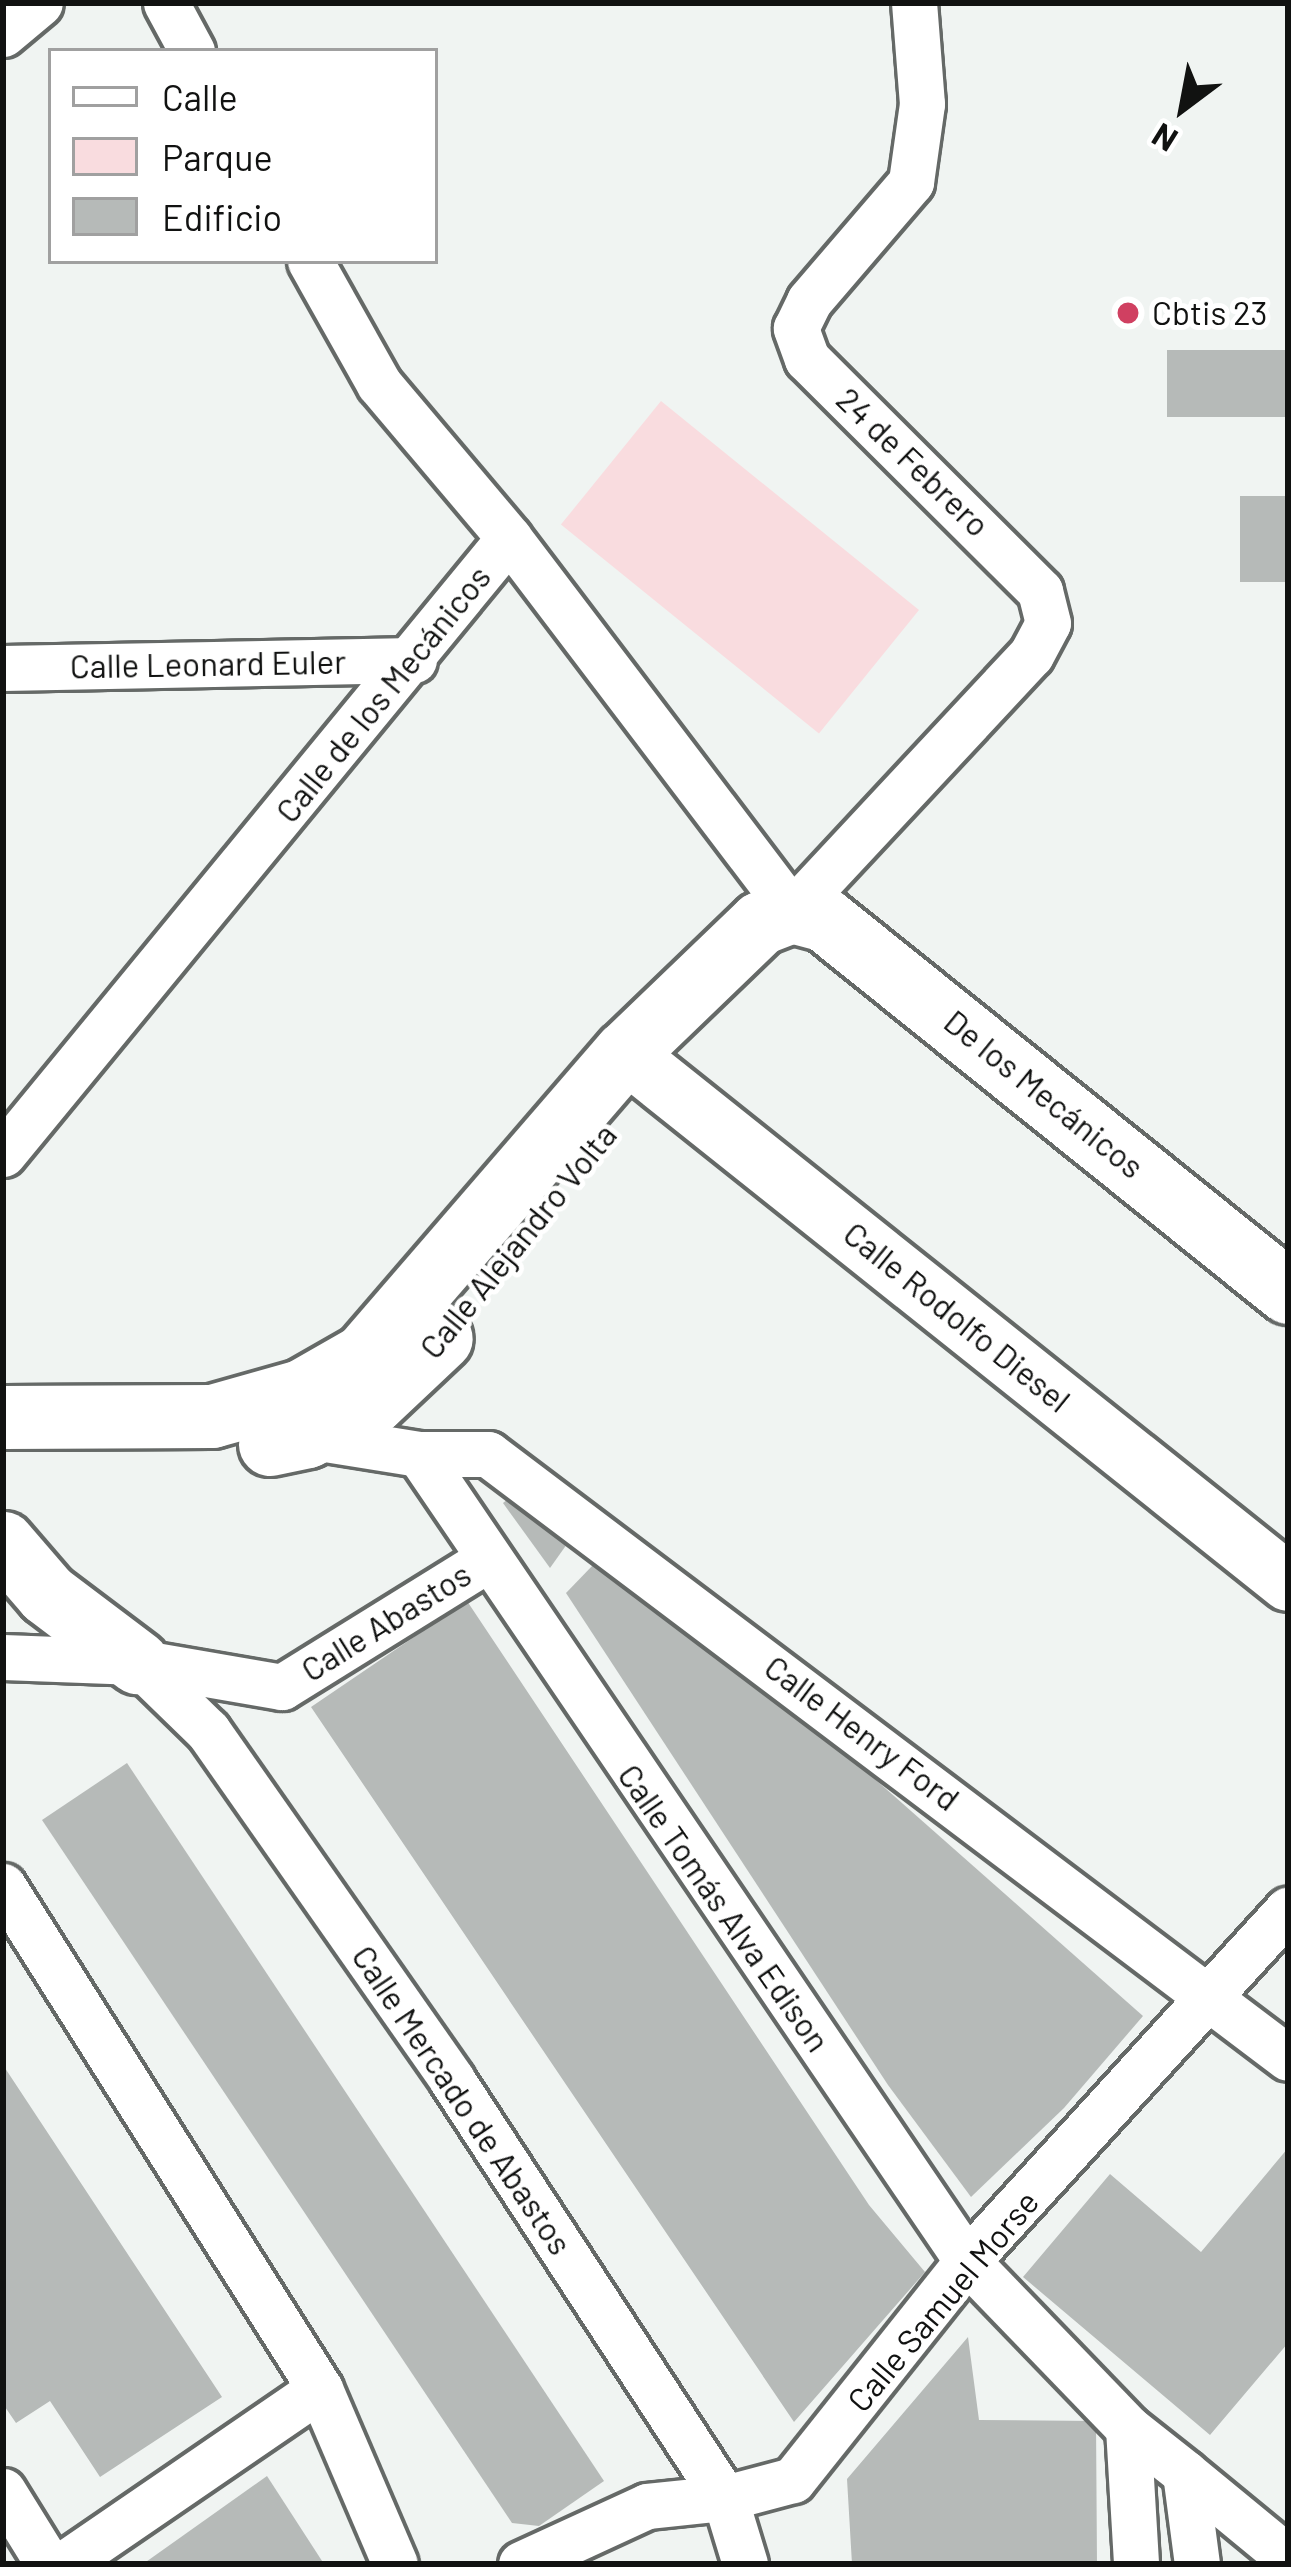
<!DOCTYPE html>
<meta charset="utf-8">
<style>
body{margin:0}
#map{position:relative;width:1291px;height:2567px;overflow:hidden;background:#f0f4f2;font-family:Barlow,sans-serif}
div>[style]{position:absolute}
.green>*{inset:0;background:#f9dcdf;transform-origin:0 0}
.building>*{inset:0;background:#b6bab8;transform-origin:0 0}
.roads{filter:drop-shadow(3px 0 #656967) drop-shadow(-3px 0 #656967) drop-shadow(0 3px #656967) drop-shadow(0 -3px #656967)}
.minor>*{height:45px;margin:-22.5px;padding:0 22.5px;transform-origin:22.5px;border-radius:22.5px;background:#fff}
.tertiary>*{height:57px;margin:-28.5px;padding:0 28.5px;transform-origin:28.5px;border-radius:28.5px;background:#fff}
.secondary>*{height:63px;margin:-31.5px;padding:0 31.5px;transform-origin:31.5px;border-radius:31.5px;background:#fff}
.dots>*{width:33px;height:33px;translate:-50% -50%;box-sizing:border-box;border:6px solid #fff;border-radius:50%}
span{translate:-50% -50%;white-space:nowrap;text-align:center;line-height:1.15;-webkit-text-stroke:10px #fff;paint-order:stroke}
.poi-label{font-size:33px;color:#111211}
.left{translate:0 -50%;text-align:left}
.street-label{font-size:33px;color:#111211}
.frame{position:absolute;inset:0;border:6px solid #111211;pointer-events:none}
.legend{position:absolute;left:48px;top:48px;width:390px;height:216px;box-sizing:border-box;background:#fff;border:3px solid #a0a0a0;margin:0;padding:15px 21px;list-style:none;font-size:36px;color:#111211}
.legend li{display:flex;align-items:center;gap:24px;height:60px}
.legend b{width:60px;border:3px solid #a0a0a0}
.north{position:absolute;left:1123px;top:48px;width:120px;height:120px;-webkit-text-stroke:9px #fff;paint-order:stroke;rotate:212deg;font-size:33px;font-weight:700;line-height:48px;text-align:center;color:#111211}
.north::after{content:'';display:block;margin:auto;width:42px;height:54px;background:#111211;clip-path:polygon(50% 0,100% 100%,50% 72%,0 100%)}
</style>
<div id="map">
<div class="green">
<div style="left:661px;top:401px;width:332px;height:159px;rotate:39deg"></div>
</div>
<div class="building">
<div style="left:1288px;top:350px;width:67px;height:121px;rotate:90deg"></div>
<div style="left:1288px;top:496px;width:86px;height:48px;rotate:90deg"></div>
<div style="clip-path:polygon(513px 1495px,572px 1537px,550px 1568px,503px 1503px)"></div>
<div style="clip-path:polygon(594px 1564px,782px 1697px,1143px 2016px,1064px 2108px,971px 2197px,888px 2085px,566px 1593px)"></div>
<div style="clip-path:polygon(467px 1601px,869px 2205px,925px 2272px,794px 2422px,311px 1707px)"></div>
<div style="clip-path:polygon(127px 1763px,604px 2481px,539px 2526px,512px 2523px,42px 1820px)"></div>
<div style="clip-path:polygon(3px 2065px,222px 2397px,100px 2477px,50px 2401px,16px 2423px,3px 2404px)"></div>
<div style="clip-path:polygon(1288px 2148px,1288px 2343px,1210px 2435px,1023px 2277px,1110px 2174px,1201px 2252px)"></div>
<div style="clip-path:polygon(968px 2337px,979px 2420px,1096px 2421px,1097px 2564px,852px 2564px,847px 2479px)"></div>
<div style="clip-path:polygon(267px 2476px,324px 2564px,143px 2564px)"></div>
</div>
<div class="roads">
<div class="minor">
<div style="left:166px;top:3px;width:55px;rotate:61.6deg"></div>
<div style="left:3px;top:34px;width:48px;rotate:-40deg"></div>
<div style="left:310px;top:261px;width:141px;rotate:60.7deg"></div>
<div style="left:379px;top:384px;width:202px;rotate:49.8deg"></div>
<div style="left:509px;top:538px;width:468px;rotate:52.8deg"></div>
<div style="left:792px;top:911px;width:350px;rotate:-47deg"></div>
<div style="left:1031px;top:655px;width:36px;rotate:-62deg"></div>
<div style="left:1048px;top:623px;width:33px;rotate:-104deg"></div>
<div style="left:1040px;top:591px;width:329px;rotate:-135.1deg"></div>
<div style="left:807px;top:359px;width:33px;rotate:-110deg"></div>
<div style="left:796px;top:328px;width:30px;rotate:-64deg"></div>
<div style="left:809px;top:301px;width:157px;rotate:-49.4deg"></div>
<div style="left:911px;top:182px;width:79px;rotate:-82deg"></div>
<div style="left:922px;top:104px;width:101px;rotate:-94.5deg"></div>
<div style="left:3px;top:668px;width:411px;rotate:-1.1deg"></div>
<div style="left:3px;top:1154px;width:797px;rotate:-50.6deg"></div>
<div style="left:307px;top:1436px;width:113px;rotate:9.1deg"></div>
<div style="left:419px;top:1454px;width:975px;rotate:55.82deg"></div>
<div style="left:967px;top:2261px;width:232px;rotate:46deg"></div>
<div style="left:1128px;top:2428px;width:73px;rotate:38.3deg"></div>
<div style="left:1185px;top:2473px;width:92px;rotate:82.5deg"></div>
<div style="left:419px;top:1454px;width:69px"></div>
<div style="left:488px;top:1454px;width:1002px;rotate:37.05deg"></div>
<div style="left:3px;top:1657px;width:134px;rotate:2.1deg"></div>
<div style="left:137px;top:1662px;width:147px;rotate:9.8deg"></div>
<div style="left:282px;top:1687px;width:239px;rotate:-31.8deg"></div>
<div style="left:137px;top:1662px;width:99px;rotate:44.2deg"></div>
<div style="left:208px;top:1731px;width:426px;rotate:55deg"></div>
<div style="left:452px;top:2080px;width:499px;rotate:56.9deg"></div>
<div style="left:725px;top:2498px;width:69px;rotate:73.1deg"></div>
<div style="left:3px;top:1886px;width:595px;rotate:57.78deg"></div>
<div style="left:320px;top:2389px;width:190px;rotate:66.8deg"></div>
<div style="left:1128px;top:2428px;width:136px;rotate:86.6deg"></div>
<div style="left:1185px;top:2473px;width:134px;rotate:39.5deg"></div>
<div style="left:3px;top:2491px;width:86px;rotate:58.3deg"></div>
<div style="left:64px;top:2564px;width:310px;rotate:-34.4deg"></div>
<div style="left:521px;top:2564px;width:139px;rotate:-24.7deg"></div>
<div style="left:647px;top:2506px;width:78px;rotate:-5.9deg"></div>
<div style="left:725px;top:2498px;width:70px;rotate:-14.8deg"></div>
<div style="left:793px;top:2480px;width:280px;rotate:-51.5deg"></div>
<div style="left:967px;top:2261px;width:476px;rotate:-47.6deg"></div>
</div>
<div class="tertiary">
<div style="left:625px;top:1053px;width:848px;rotate:38.59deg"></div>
</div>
<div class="secondary">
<div style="left:3px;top:1417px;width:209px;rotate:-0.3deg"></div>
<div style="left:212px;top:1416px;width:92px;rotate:-15.7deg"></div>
<div style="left:301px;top:1391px;width:73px;rotate:-29.7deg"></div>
<div style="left:364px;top:1355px;width:399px;rotate:-49.2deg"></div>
<div style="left:625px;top:1053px;width:187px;rotate:-43.9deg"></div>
<div style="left:760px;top:923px;width:34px;rotate:-21deg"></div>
<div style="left:792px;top:911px;width:34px;rotate:15deg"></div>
<div style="left:825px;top:920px;width:594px;rotate:38.78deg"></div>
<div style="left:270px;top:1444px;width:38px;rotate:-12deg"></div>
<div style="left:307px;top:1436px;width:74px;rotate:-27.3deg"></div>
<div style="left:373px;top:1402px;width:93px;rotate:-43.3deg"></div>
<div style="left:3px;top:1543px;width:67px;rotate:49.2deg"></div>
<div style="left:47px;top:1594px;width:113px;rotate:37.1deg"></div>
</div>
</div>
<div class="dots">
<div style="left:1128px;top:313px;background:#d04061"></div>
</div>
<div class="poi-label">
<span class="left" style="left:1152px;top:313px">Cbtis 23</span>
</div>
<div class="street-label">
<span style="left:913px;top:462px;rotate:44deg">24 de Febrero</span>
<span style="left:208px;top:664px;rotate:-1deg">Calle Leonard Euler</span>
<span style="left:383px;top:694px;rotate:-51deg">Calle de los Mecánicos</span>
<span style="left:1044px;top:1094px;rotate:39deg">De los Mecánicos</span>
<span style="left:518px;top:1241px;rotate:-51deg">Calle Alejandro Volta</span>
<span style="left:957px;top:1317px;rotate:39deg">Calle Rodolfo Diesel</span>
<span style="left:386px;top:1622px;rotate:-32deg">Calle Abastos</span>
<span style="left:862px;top:1733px;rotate:37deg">Calle Henry Ford</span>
<span style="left:724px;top:1908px;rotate:55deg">Calle Tomás Alva Edison</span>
<span style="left:462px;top:2100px;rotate:56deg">Calle Mercado de Abastos</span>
<span style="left:943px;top:2301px;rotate:-50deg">Calle Samuel Morse</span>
</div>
<div class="frame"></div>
<ul class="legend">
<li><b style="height:15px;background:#fff"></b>Calle</li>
<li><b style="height:33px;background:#f9dcdf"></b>Parque</li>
<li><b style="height:33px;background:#b6bab8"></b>Edificio</li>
</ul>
<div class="north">N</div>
</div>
